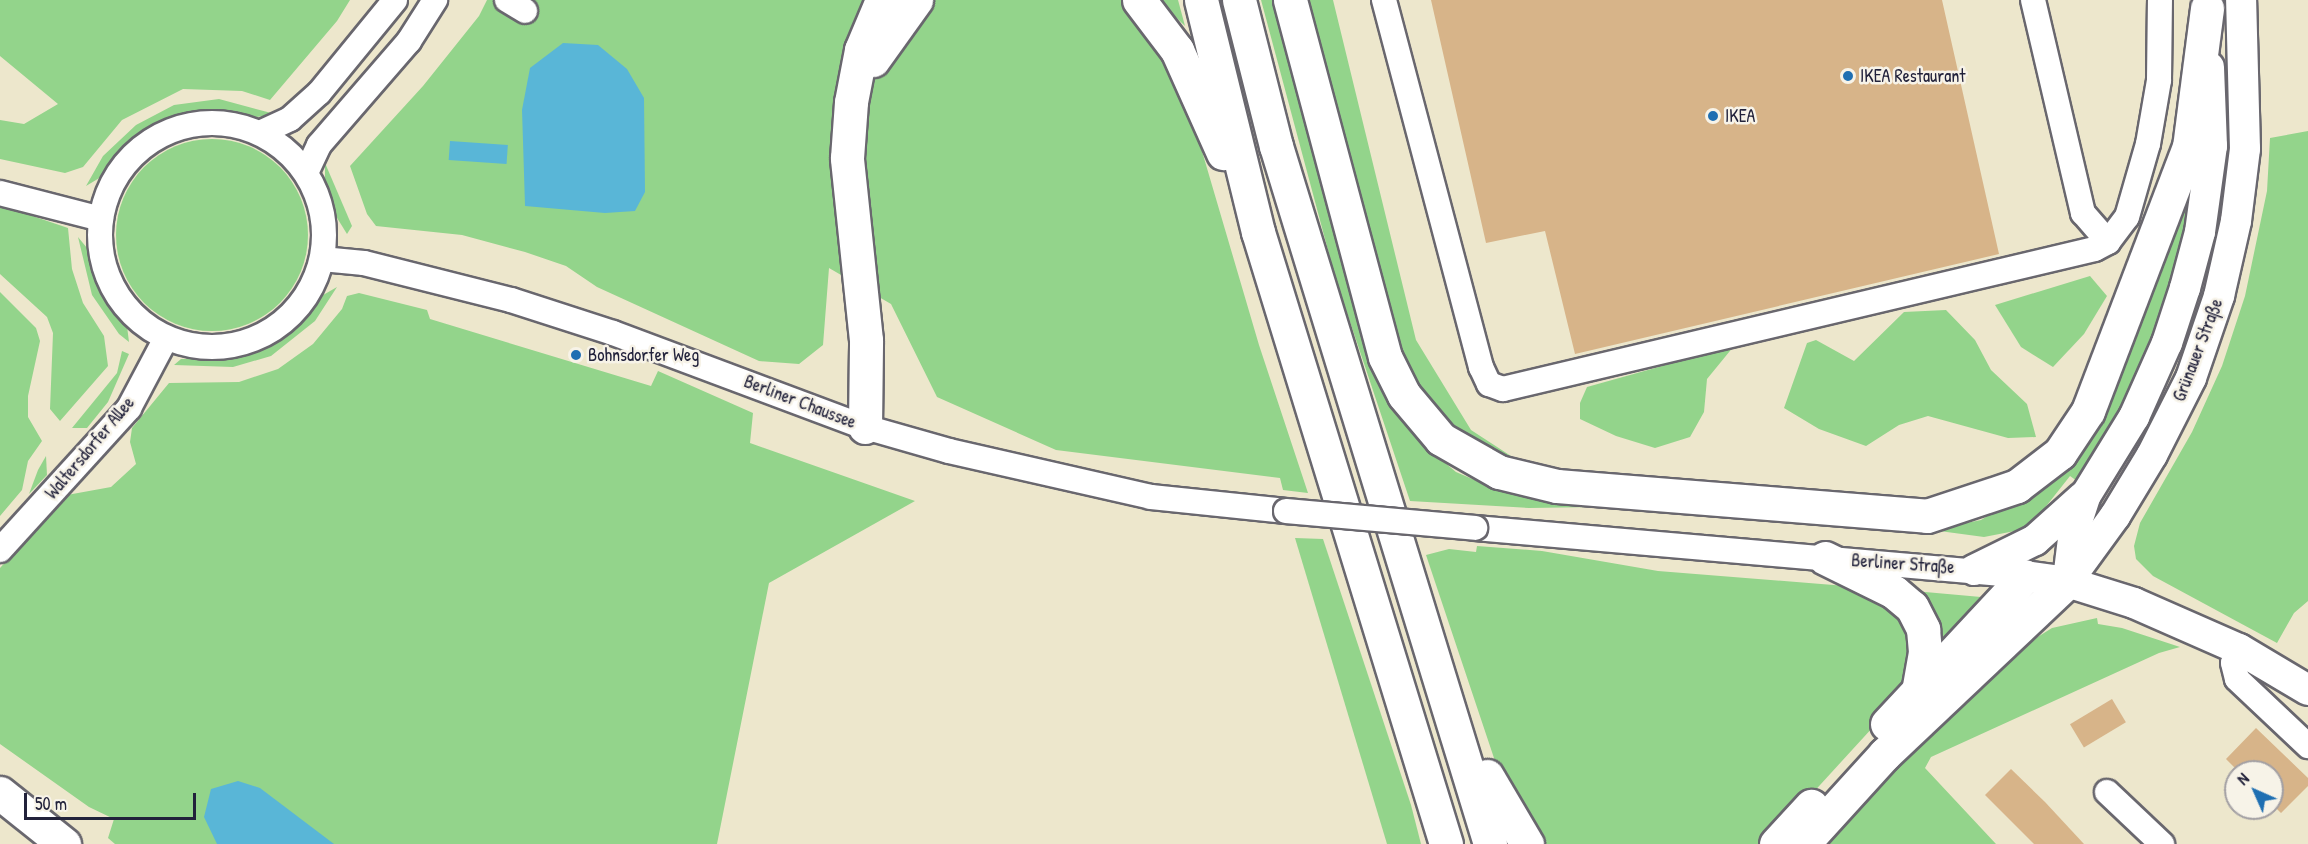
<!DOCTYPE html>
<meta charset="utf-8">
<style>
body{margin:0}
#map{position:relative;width:2308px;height:844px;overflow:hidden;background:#ede7cc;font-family:"Patrick Hand",sans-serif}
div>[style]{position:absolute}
.green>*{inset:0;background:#93d48b}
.round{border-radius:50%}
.water>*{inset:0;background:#59b6d7;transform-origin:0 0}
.building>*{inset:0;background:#d7b489;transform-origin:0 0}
.roads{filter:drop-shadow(2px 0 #69676e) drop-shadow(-2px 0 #69676e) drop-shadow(0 2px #69676e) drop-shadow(0 -2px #69676e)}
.minor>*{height:24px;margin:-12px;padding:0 12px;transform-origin:12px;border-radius:12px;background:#fff}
.minor>.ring{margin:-12px;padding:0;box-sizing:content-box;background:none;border:24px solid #fff;border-radius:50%}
.major>*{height:30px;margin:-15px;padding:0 15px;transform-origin:15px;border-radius:15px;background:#fff}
.highway>*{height:33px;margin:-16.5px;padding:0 16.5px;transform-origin:16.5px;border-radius:16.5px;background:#fff}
.bridges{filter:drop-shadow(2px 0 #69676e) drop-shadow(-2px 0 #69676e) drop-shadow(0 2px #69676e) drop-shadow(0 -2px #69676e)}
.minor-bridge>*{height:24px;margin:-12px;padding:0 12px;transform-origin:12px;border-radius:12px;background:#fff}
.dots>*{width:16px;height:16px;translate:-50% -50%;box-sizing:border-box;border:3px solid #f7f3e8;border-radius:50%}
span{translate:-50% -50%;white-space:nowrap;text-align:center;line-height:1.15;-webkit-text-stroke:5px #f7f3e8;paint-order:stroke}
.poi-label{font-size:18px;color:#22223b}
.left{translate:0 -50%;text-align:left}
.street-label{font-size:18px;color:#22223b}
.north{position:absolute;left:2224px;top:760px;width:60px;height:60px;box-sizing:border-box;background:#f7f3e8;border:2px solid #a29fa3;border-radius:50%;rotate:315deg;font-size:16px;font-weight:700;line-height:24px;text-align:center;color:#22223b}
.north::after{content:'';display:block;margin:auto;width:21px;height:27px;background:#1f6fb2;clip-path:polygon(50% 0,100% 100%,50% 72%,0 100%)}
.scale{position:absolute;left:24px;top:793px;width:172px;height:27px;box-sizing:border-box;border:3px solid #22223b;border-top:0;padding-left:8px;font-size:18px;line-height:21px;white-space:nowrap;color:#22223b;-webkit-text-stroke:4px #f7f3e8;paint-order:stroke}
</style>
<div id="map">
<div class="green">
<div style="clip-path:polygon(0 0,350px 0,337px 21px,270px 100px,242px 91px,183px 89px,122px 120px,83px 167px,65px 173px,0 159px,0 120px,24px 124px,58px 104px,0 56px)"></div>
<div style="clip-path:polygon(487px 0,865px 0,854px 20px,891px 45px,915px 14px,932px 0,1123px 0,1179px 73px,1259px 345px,1308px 493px,1283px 490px,1280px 478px,1056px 450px,937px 397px,891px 304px,829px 268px,823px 345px,799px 364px,759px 361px,597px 287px,566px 266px,525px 252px,462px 235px,376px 226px,367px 214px,350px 166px,423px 86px,479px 16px)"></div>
<div style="clip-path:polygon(1158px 0,1178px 0,1185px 26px)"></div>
<div style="clip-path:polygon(1261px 0,1279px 0,1420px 442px,1456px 472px,1498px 490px,1552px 503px,1595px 507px,1529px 508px,1410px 501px,1336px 280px)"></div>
<div style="clip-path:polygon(1302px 0,1333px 0,1416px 340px,1471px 430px,1514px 458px,1555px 471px,1530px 470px,1456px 437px,1399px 367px)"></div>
<div style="clip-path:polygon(219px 99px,275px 114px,257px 117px,194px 113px,165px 121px,139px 136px,101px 177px,86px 186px,103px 156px,136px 125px,174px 105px)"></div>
<div style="clip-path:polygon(2308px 131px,2308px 601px,2294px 613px,2277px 643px,2153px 576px,2136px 559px,2134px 546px,2140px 523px,2192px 432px,2222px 366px,2245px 296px,2267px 191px,2270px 138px)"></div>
<div class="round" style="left:116px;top:139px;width:192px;height:192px"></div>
<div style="clip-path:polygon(325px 163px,352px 226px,347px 234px,334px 213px,325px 180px)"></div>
<div style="clip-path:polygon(2191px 187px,2177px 264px,2147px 358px,2113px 424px,2077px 481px,2070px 476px,2036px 519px,2020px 530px,1984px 537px,1932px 530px,1981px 520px,2040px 484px)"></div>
<div style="clip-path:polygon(0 205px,68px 228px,72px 269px,83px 303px,104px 336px,108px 366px,60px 421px,50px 409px,53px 333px,47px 317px,0 274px)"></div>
<div style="clip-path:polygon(78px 237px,87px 248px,102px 292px,127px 326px,129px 342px,119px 334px,92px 295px)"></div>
<div style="clip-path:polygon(2090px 276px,2107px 296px,2084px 334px,2053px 367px,2021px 347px,1995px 305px)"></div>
<div style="clip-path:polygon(337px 287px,315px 321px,271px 356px,233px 367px,174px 365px,181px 359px,229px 358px,261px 349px,283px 336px,318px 298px)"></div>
<div style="clip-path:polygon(0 292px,36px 328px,40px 341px,28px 396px,28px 417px,42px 441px,28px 461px,22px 490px,0 516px)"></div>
<div style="clip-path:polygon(359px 293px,427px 310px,430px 319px,651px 386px,658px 371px,753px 413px,750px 443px,915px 501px,769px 583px,717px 844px,115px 844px,108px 838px,114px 819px,89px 807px,0 744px,0 568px,67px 495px,111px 487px,136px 464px,130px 442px,132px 428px,169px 383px,239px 382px,278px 369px,313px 344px,342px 309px,347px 296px)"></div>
<div style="clip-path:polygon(1946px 310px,1975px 340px,1991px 370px,2027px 404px,2036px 437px,2008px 438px,1928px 416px,1899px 425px,1866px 446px,1819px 429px,1784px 408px,1807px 343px,1816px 340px,1854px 361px,1904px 312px)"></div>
<div style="clip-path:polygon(1734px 346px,1707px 379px,1704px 412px,1690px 437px,1655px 448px,1616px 436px,1580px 419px,1580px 403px,1587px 387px)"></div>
<div style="clip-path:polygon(122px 351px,129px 354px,108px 402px,87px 428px,72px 428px,117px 373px)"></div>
<div style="clip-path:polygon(46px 456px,47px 475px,29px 494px,38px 470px)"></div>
<div style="clip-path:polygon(1295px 538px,1323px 539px,1411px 805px,1421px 844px,1387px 844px)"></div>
<div style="clip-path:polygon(1477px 546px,1542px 551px,1658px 571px,1858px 587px,1910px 622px,1916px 669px,1874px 726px,1766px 844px,1542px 844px,1496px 764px,1426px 555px,1449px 549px,1476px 552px)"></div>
<div style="clip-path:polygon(1914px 591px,1981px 597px,1937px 644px)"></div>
<div style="clip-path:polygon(2097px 618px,2098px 624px,2122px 628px,2180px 647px,2159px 653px,1931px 757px,1925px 768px,1996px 844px,1820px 844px,1891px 767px,2020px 648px,2052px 628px)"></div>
</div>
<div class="water">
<div style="clip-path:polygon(563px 43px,598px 45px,627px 69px,644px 98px,645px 192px,635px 211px,605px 213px,525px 206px,522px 110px,530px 68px)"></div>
<div style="left:450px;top:141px;width:58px;height:19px;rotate:4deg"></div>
<div style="clip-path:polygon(238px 781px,260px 788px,334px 844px,217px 844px,204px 817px,211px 789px)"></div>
</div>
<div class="building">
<div style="clip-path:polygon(1431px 0,1942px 0,1999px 254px,1575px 354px,1545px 231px,1486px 243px)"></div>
<div style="left:2112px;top:699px;width:27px;height:49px;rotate:59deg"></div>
<div style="clip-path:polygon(2256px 728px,2308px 778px,2308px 786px,2281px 813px,2272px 804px,2272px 772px,2239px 772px,2226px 759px)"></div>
<div style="clip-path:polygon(2011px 769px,2045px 802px,2084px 844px,2034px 844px,1985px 795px)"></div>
</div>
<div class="roads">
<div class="minor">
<div style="left:507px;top:0;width:21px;rotate:31deg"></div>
<div style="left:1384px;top:0;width:380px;rotate:75.2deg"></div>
<div style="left:1481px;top:367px;width:19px;rotate:65deg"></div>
<div style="left:1489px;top:384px;width:15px;rotate:20deg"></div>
<div style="left:1503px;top:389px;width:608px;rotate:-13.31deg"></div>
<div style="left:2095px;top:249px;width:15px;rotate:-28deg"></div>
<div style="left:2108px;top:242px;width:31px;rotate:-53deg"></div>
<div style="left:2127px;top:217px;width:76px;rotate:-74deg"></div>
<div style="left:2148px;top:144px;width:65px;rotate:-80.2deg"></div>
<div style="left:2159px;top:80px;width:80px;rotate:-89.3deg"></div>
<div style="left:2033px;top:0;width:219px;rotate:76.8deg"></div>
<div style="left:2083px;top:213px;width:38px;rotate:49deg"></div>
<div class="ring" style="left:100px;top:123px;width:200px;height:200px"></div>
<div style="left:260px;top:133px;width:33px;rotate:-25deg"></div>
<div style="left:290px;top:119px;width:39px;rotate:-42deg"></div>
<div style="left:319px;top:93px;width:120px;rotate:-50.7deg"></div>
<div style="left:306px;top:173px;width:31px;rotate:-65deg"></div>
<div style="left:319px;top:145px;width:138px;rotate:-49.1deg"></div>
<div style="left:409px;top:41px;width:49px;rotate:-57.6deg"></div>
<div style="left:0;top:193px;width:104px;rotate:14.4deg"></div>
<div style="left:322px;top:259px;width:42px;rotate:5.4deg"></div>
<div style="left:364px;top:263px;width:152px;rotate:14.1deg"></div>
<div style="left:511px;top:300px;width:107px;rotate:17.9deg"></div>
<div style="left:613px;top:333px;width:269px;rotate:20.5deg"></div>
<div style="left:865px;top:427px;width:87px;rotate:15.9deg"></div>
<div style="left:949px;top:451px;width:207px;rotate:12.8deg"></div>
<div style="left:1151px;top:497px;width:136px;rotate:5.9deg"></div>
<div style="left:1475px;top:528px;width:552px;rotate:4.99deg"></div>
<div style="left:0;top:550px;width:192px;rotate:-47.7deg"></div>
<div style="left:129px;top:408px;width:79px;rotate:-62.1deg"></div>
<div style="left:2239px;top:649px;width:15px;rotate:113deg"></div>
<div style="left:2233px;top:663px;width:16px;rotate:76deg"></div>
<div style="left:2237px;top:679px;width:98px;rotate:43.3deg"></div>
<div style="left:2107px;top:792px;width:76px;rotate:43.4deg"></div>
</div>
<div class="major">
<div style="left:1974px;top:570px;width:68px;rotate:-26.2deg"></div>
<div style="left:2035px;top:540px;width:64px;rotate:-41.9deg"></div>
<div style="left:2025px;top:576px;width:42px;rotate:8.1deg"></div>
<div style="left:2067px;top:582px;width:70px;rotate:17.4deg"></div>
<div style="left:2134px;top:603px;width:115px;rotate:23.7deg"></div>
<div style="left:2239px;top:649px;width:80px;rotate:30.7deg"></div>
<div style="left:2068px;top:579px;width:48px;rotate:-82.9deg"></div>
<div style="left:2074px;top:531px;width:38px;rotate:-72deg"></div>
<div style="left:2086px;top:495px;width:92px;rotate:-58.4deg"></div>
<div style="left:2134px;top:417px;width:81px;rotate:-66deg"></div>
<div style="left:2167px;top:343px;width:58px;rotate:-71.9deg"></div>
<div style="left:2185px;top:288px;width:58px;rotate:-75deg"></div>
<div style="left:2200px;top:232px;width:87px;rotate:-82.1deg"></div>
<div style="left:2212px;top:146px;width:79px;rotate:-92.2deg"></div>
<div style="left:2067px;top:582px;width:82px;rotate:-54deg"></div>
<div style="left:2115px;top:516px;width:71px;rotate:-58.8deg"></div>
<div style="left:2152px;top:455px;width:86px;rotate:-63.1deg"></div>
<div style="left:2191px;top:378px;width:87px;rotate:-71.1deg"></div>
<div style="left:2219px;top:296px;width:77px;rotate:-77.2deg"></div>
<div style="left:2236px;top:221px;width:73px;rotate:-82.9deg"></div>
<div style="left:2245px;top:149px;width:149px;rotate:-91.5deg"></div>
</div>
<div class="highway">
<div style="left:1139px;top:0;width:63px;rotate:52.8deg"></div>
<div style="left:1177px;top:50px;width:113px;rotate:65.9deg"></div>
<div style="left:1201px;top:0;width:239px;rotate:76.2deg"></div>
<div style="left:1258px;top:232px;width:640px;rotate:72.92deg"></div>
<div style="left:1239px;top:0;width:151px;rotate:75.8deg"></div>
<div style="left:1276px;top:146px;width:730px;rotate:72.95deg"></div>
<div style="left:1290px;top:0;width:369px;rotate:75.1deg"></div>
<div style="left:1385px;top:357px;width:42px;rotate:63.4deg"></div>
<div style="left:1404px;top:395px;width:57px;rotate:49.9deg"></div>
<div style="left:1441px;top:439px;width:67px;rotate:29.6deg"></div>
<div style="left:1499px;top:472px;width:60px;rotate:13.6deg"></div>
<div style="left:1557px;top:486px;width:371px;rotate:4.6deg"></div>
<div style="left:1927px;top:516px;width:95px;rotate:-18.4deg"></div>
<div style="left:2017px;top:486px;width:54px;rotate:-37.5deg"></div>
<div style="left:2060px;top:453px;width:50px;rotate:-56.3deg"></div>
<div style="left:2088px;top:411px;width:283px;rotate:-69.1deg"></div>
<div style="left:2189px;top:147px;width:140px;rotate:-82.6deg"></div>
<div style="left:873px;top:60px;width:74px;rotate:-54.4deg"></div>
<div style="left:865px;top:427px;width:87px;rotate:-89.3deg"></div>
<div style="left:866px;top:340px;width:183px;rotate:-96deg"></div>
<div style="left:847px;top:158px;width:56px;rotate:-85.9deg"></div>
<div style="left:851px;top:102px;width:53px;rotate:-79.1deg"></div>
<div style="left:861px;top:50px;width:54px;rotate:-67.2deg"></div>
<div style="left:1825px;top:558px;width:77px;rotate:26.2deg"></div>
<div style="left:1894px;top:592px;width:23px;rotate:40deg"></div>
<div style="left:1912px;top:607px;width:25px;rotate:63deg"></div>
<div style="left:1923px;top:629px;width:23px;rotate:85deg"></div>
<div style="left:1925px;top:652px;width:39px;rotate:100deg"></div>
<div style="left:1887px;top:724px;width:202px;rotate:-47deg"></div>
<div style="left:1487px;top:776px;width:79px;rotate:59.5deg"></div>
<div style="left:0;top:793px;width:82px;rotate:38.6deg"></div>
<div style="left:1776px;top:844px;width:52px;rotate:-47.4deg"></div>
<div style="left:1803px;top:844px;width:122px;rotate:-47.7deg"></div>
<div style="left:1885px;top:754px;width:250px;rotate:-43.4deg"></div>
</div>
</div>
<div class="bridges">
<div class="minor-bridge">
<div style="left:1286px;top:511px;width:190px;rotate:5.1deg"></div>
</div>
</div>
<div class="dots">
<div style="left:1848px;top:76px;background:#1f6fb2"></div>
<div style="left:1713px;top:116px;background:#1f6fb2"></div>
<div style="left:576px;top:355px;background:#1f6fb2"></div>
</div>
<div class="poi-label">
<span class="left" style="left:1860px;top:76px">IKEA Restaurant</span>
<span class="left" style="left:1725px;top:116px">IKEA</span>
<span class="left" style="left:588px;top:355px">Bohnsdorfer Weg</span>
</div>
<div class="street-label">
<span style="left:2198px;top:350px;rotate:-69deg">Grünauer Straße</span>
<span style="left:800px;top:402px;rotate:21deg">Berliner Chaussee</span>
<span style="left:90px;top:448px;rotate:-50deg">Waltersdorfer Allee</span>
<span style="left:1903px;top:564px;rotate:4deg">Berliner Straße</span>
</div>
<div class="north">N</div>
<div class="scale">50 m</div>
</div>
